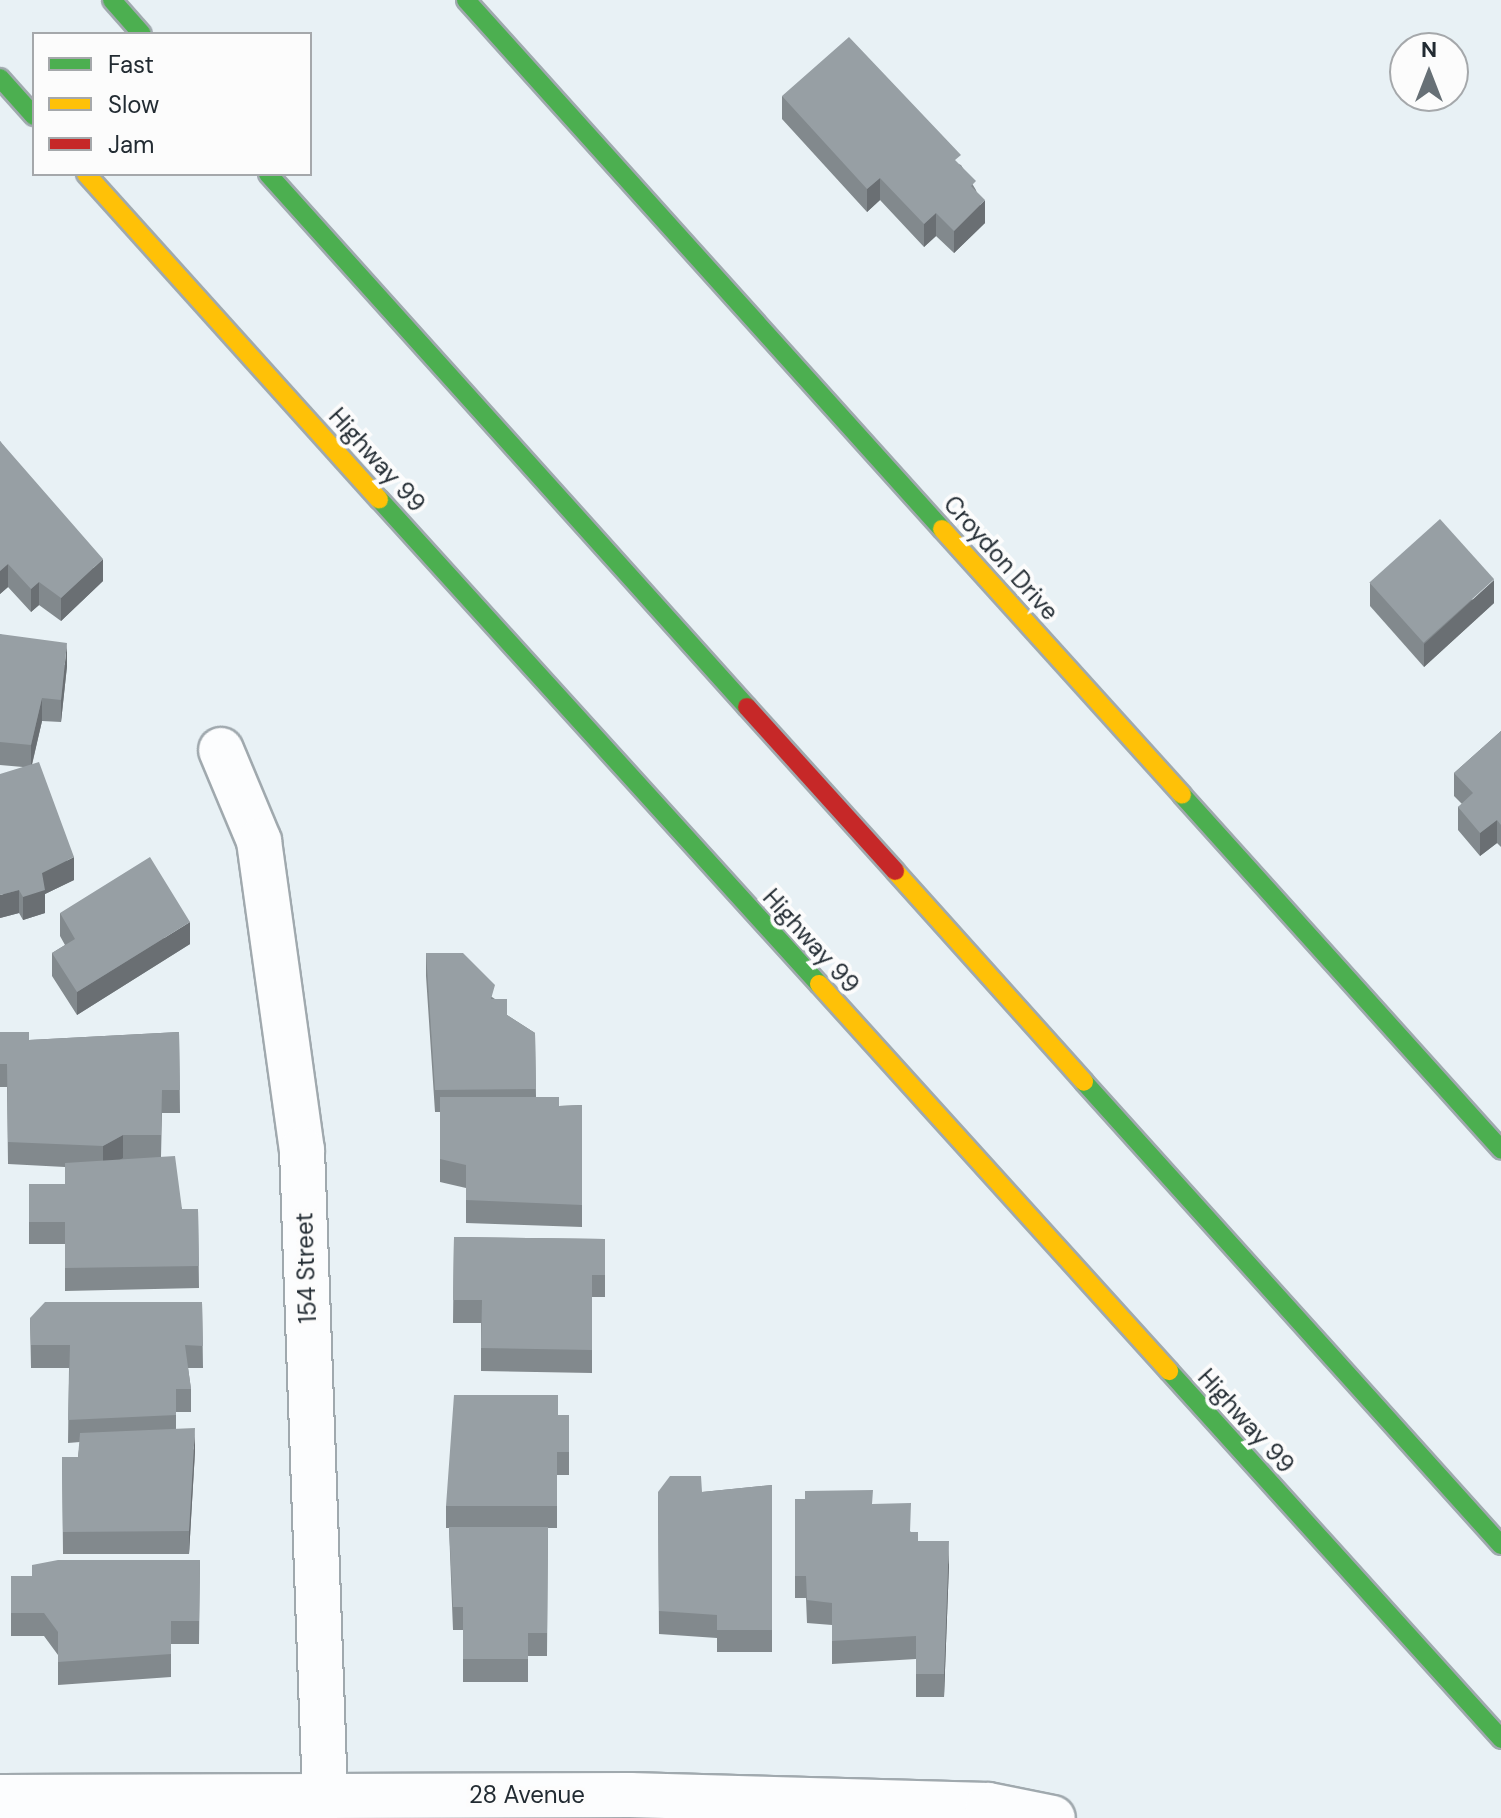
<!DOCTYPE html>
<style>
body{margin:0}
#map{position:relative;width:1501px;height:1818px;overflow:hidden;background:#e8f1f5;font-family:"DM Sans",sans-serif}
div>[style]{position:absolute}
.roads{filter:drop-shadow(2px 0 #a0a9ae) drop-shadow(-2px 0 #a0a9ae) drop-shadow(0 2px #a0a9ae) drop-shadow(0 -2px #a0a9ae)}
.street>*{height:44px;margin:-22px;padding:0 22px;transform-origin:22px;border-radius:22px;background:#fcfdfe}
.fast>*{height:18px;margin:-9px;padding:0 9px;transform-origin:9px;border-radius:9px;background:#4caf50}
.slow>*{height:18px;margin:-9px;padding:0 9px;transform-origin:9px;border-radius:9px;background:#ffc107}
.jam>*{height:18px;margin:-9px;padding:0 9px;transform-origin:9px;border-radius:9px;background:#c62828}
.wall>*{inset:0;background:#82898d}
.shaded-wall>*{inset:0;background:#6a6f73}
.building>*{inset:0;background:#979fa4;transform-origin:0 0}
span{translate:-50% -50%;white-space:nowrap;text-align:center;line-height:1.15;-webkit-text-stroke:8px #fcfcfc;paint-order:stroke}
.street-label{font-size:24px;color:#222b32}
.legend{position:absolute;left:32px;top:32px;width:280px;height:144px;box-sizing:border-box;background:#fcfcfc;border:2px solid #a5a8ab;margin:0;padding:10px 14px;list-style:none;font-size:24px;color:#222b32}
.legend li{display:flex;align-items:center;gap:16px;height:40px}
.legend b{width:40px;border:2px solid #a5a8ab}
.north{position:absolute;left:1389px;top:32px;width:80px;height:80px;box-sizing:border-box;background:#fcfcfc;border:2px solid #a5a8ab;border-radius:50%;rotate:0deg;font-size:22px;font-weight:700;line-height:32px;text-align:center;color:#222b32}
.north::after{content:'';display:block;margin:auto;width:28px;height:36px;background:#677076;clip-path:polygon(50% 0,100% 100%,50% 72%,0 100%)}
</style>
<div id="map">
<div class="roads">
<div class="street">
<div style="left:221px;top:750px;width:99px;rotate:67.3deg"></div>
<div style="left:259px;top:841px;width:312px;rotate:82.1deg"></div>
<div style="left:302px;top:1150px;width:645px;rotate:87.96deg"></div>
<div style="left:0;top:1797px;width:630px;rotate:-0.18deg"></div>
<div style="left:630px;top:1795px;width:358px;rotate:1.6deg"></div>
<div style="left:988px;top:1805px;width:66px;rotate:11.3deg"></div>
</div>
<div class="fast">
<div style="left:112px;top:0;width:45px;rotate:48.6deg"></div>
<div style="left:466px;top:0;width:712px;rotate:48.02deg"></div>
<div style="left:0;top:78px;width:51px;rotate:48.2deg"></div>
<div style="left:268px;top:174px;width:717px;rotate:48.05deg"></div>
<div style="left:379px;top:499px;width:655px;rotate:47.79deg"></div>
<div style="left:1182px;top:795px;width:477px;rotate:48deg"></div>
<div style="left:1084px;top:1082px;width:623px;rotate:47.99deg"></div>
<div style="left:1169px;top:1371px;width:496px;rotate:47.9deg"></div>
</div>
<div class="slow">
<div style="left:86px;top:174px;width:438px;rotate:48deg"></div>
<div style="left:942px;top:529px;width:358px;rotate:47.9deg"></div>
<div style="left:895px;top:871px;width:283px;rotate:48.1deg"></div>
<div style="left:819px;top:984px;width:522px;rotate:47.87deg"></div>
</div>
<div class="jam">
<div style="left:747px;top:707px;width:221px;rotate:47.9deg"></div>
</div>
</div>
<div class="wall">
<div style="clip-path:polygon(782px 96px,961px 165px,976px 190px,985px 223px,954px 253px,936px 236px,924px 247px,880px 200px,867px 212px,782px 119px)"></div>
<div style="clip-path:polygon(0 441px,103px 581px,61px 621px,39px 605px,31px 612px,8px 587px,0 594px)"></div>
<div style="clip-path:polygon(1370px 583px,1494px 603px,1424px 667px,1370px 606px)"></div>
<div style="clip-path:polygon(0 634px,67px 666px,61px 722px,42px 721px,32px 765px,74px 880px,45px 894px,45px 913px,23px 920px,19px 913px,0 918px,23px 767px,0 765px)"></div>
<div style="clip-path:polygon(1501px 731px,1501px 847px,1497px 843px,1480px 856px,1458px 830px,1458px 807px,1462px 804px,1454px 796px,1454px 773px)"></div>
<div style="clip-path:polygon(60px 913px,190px 944px,77px 1015px,52px 976px,52px 953px,65px 945px,60px 936px)"></div>
<div style="clip-path:polygon(426px 953px,495px 999px,507px 1015px,535px 1033px,536px 1097px,559px 1106px,582px 1105px,582px 1227px,466px 1223px,466px 1188px,440px 1182px,440px 1112px,435px 1112px,426px 976px)"></div>
<div style="clip-path:polygon(0 1032px,29px 1040px,179px 1032px,180px 1113px,162px 1113px,161px 1157px,182px 1209px,198px 1209px,199px 1288px,65px 1291px,65px 1244px,29px 1244px,29px 1184px,65px 1184px,65px 1167px,8px 1164px,7px 1087px,0 1087px)"></div>
<div style="clip-path:polygon(454px 1237px,605px 1239px,605px 1297px,592px 1297px,592px 1373px,481px 1371px,481px 1323px,453px 1323px)"></div>
<div style="clip-path:polygon(202px 1302px,203px 1368px,188px 1368px,191px 1389px,191px 1412px,176px 1412px,176px 1429px,195px 1451px,189px 1554px,63px 1554px,62px 1457px,78px 1457px,80px 1442px,68px 1443px,69px 1368px,31px 1368px,30px 1318px)"></div>
<div style="clip-path:polygon(558px 1415px,569px 1415px,569px 1475px,557px 1475px,557px 1528px,548px 1528px,547px 1656px,528px 1656px,528px 1682px,463px 1682px,463px 1630px,453px 1630px,449px 1528px,446px 1528px,446px 1506px)"></div>
<div style="clip-path:polygon(772px 1485px,772px 1652px,717px 1652px,717px 1638px,659px 1634px,658px 1492px,702px 1492px)"></div>
<div style="clip-path:polygon(795px 1499px,873px 1504px,911px 1532px,918px 1541px,949px 1564px,944px 1697px,916px 1697px,916px 1659px,832px 1664px,832px 1625px,807px 1623px,806px 1598px,795px 1598px)"></div>
<div style="clip-path:polygon(200px 1560px,199px 1644px,171px 1644px,171px 1677px,58px 1685px,58px 1655px,44px 1636px,11px 1636px,11px 1576px,32px 1576px)"></div>
</div>
<div class="shaded-wall">
<div style="clip-path:polygon(880px 178px,880px 200px,867px 212px,867px 189px)"></div>
<div style="clip-path:polygon(985px 200px,985px 223px,954px 253px,954px 231px)"></div>
<div style="clip-path:polygon(936px 213px,936px 236px,924px 247px,924px 224px)"></div>
<div style="clip-path:polygon(103px 559px,103px 581px,61px 621px,61px 598px)"></div>
<div style="clip-path:polygon(8px 564px,8px 587px,0 594px,0 571px)"></div>
<div style="clip-path:polygon(1494px 580px,1494px 603px,1424px 667px,1424px 644px)"></div>
<div style="clip-path:polygon(39px 582px,39px 605px,31px 612px,31px 589px)"></div>
<div style="clip-path:polygon(67px 643px,67px 666px,61px 722px,61px 700px)"></div>
<div style="clip-path:polygon(42px 698px,42px 721px,31px 768px,31px 745px)"></div>
<div style="clip-path:polygon(1497px 820px,1497px 843px,1480px 856px,1480px 833px)"></div>
<div style="clip-path:polygon(74px 857px,74px 880px,45px 894px,45px 913px,23px 920px,23px 897px,42px 873px)"></div>
<div style="clip-path:polygon(19px 890px,19px 913px,0 918px,0 895px)"></div>
<div style="clip-path:polygon(190px 922px,190px 944px,77px 1015px,77px 992px)"></div>
<div style="clip-path:polygon(123px 1135px,123px 1158px,103px 1169px,103px 1146px)"></div>
<div style="clip-path:polygon(195px 1428px,195px 1451px,189px 1554px,189px 1531px)"></div>
<div style="clip-path:polygon(949px 1541px,949px 1564px,944px 1697px,944px 1674px)"></div>
</div>
<div class="building">
<div style="clip-path:polygon(849px 37px,961px 155px,955px 160px,976px 181px,971px 186px,985px 200px,954px 231px,936px 213px,924px 224px,880px 178px,867px 189px,782px 96px)"></div>
<div style="clip-path:polygon(0 441px,103px 559px,61px 598px,39px 582px,31px 589px,8px 564px,0 571px)"></div>
<div style="left:1440px;top:519px;width:81px;height:95px;rotate:48deg"></div>
<div style="clip-path:polygon(0 634px,67px 643px,61px 700px,42px 698px,31px 745px,0 742px)"></div>
<div style="clip-path:polygon(1501px 731px,1501px 825px,1497px 820px,1480px 833px,1458px 807px,1473px 793px,1454px 773px)"></div>
<div style="clip-path:polygon(39px 762px,74px 857px,42px 873px,45px 890px,23px 897px,19px 890px,0 895px,0 774px)"></div>
<div style="clip-path:polygon(150px 857px,190px 922px,77px 992px,52px 953px,75px 939px,60px 913px)"></div>
<div style="clip-path:polygon(426px 953px,463px 953px,495px 985px,491px 999px,507px 999px,507px 1015px,535px 1033px,536px 1089px,435px 1090px)"></div>
<div style="clip-path:polygon(0 1032px,29px 1032px,29px 1040px,179px 1032px,180px 1090px,162px 1090px,161px 1135px,123px 1135px,103px 1146px,8px 1142px,7px 1064px,0 1064px)"></div>
<div style="clip-path:polygon(440px 1097px,559px 1097px,559px 1106px,582px 1105px,582px 1205px,466px 1200px,466px 1165px,440px 1159px)"></div>
<div style="clip-path:polygon(175px 1156px,182px 1209px,198px 1209px,199px 1266px,65px 1268px,65px 1222px,29px 1222px,29px 1184px,65px 1184px,65px 1163px)"></div>
<div style="clip-path:polygon(454px 1237px,605px 1239px,605px 1275px,592px 1275px,592px 1350px,481px 1348px,482px 1300px,453px 1300px)"></div>
<div style="clip-path:polygon(45px 1302px,202px 1302px,203px 1346px,185px 1345px,191px 1389px,176px 1389px,176px 1415px,68px 1420px,70px 1345px,31px 1345px,30px 1318px)"></div>
<div style="clip-path:polygon(454px 1395px,558px 1395px,558px 1415px,569px 1415px,569px 1452px,557px 1452px,557px 1506px,446px 1506px)"></div>
<div style="clip-path:polygon(195px 1428px,189px 1531px,63px 1532px,62px 1457px,78px 1457px,80px 1433px)"></div>
<div style="clip-path:polygon(670px 1476px,701px 1476px,702px 1492px,772px 1485px,772px 1630px,717px 1630px,717px 1615px,659px 1611px,658px 1492px)"></div>
<div style="clip-path:polygon(873px 1490px,872px 1504px,911px 1503px,910px 1532px,918px 1532px,918px 1541px,949px 1541px,944px 1674px,916px 1674px,916px 1636px,832px 1641px,832px 1603px,807px 1600px,806px 1576px,795px 1576px,795px 1499px,805px 1499px,805px 1491px)"></div>
<div style="clip-path:polygon(449px 1527px,548px 1527px,547px 1633px,528px 1633px,528px 1659px,463px 1659px,463px 1607px,453px 1607px)"></div>
<div style="clip-path:polygon(58px 1560px,200px 1560px,199px 1621px,171px 1621px,171px 1654px,58px 1662px,58px 1632px,44px 1613px,11px 1613px,11px 1576px,32px 1576px,32px 1565px)"></div>
</div>
<div class="street-label">
<span style="left:377px;top:460px;rotate:48deg">Highway 99</span>
<span style="left:1001px;top:558px;rotate:48deg">Croydon Drive</span>
<span style="left:811px;top:941px;rotate:48deg">Highway 99</span>
<span style="left:306px;top:1268px;rotate:-92deg">154 Street</span>
<span style="left:1246px;top:1421px;rotate:48deg">Highway 99</span>
<span style="left:527px;top:1795px">28 Avenue</span>
</div>
<ul class="legend">
<li><b style="height:10px;background:#4caf50"></b>Fast</li>
<li><b style="height:10px;background:#ffc107"></b>Slow</li>
<li><b style="height:10px;background:#c62828"></b>Jam</li>
</ul>
<div class="north">N</div>
</div>
